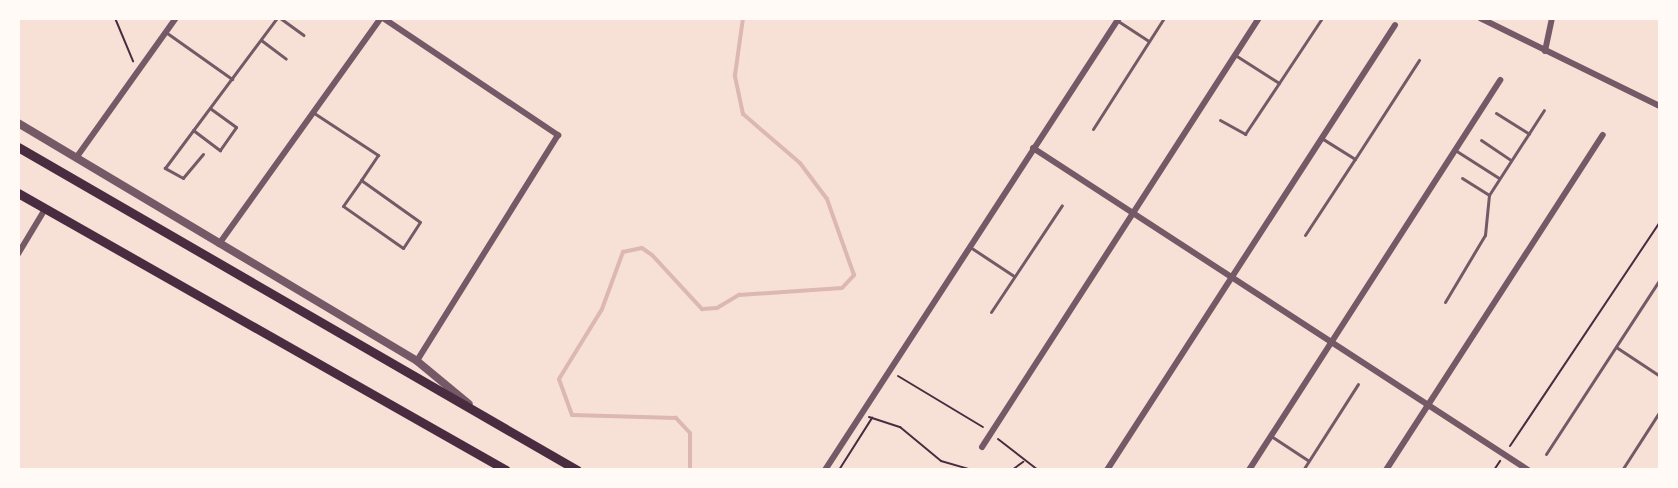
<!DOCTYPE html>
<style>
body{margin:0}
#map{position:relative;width:1678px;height:488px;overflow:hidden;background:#f7e1d7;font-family:"Asap Condensed",sans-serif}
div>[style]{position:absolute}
.stream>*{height:4px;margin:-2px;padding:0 2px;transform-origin:2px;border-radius:2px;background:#dcb8b0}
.path>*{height:2px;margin:-1px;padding:0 1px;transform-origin:1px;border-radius:1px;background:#4a2c40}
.service>*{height:3px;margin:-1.5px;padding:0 1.5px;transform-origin:1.5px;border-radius:1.5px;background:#755966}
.minor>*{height:6px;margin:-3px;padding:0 3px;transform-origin:3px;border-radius:3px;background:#755966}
.tertiary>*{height:8px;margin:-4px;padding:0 4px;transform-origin:4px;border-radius:4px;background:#755966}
.secondary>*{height:9px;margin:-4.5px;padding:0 4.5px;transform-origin:4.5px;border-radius:4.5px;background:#4a2c40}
span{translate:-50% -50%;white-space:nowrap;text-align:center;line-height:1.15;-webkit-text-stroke:4.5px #fffaf5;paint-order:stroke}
.frame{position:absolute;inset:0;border:20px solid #fffaf5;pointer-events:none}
</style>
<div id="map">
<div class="stream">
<div style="left:690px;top:470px;width:37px;rotate:-90deg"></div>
<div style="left:690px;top:433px;width:21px;rotate:-133deg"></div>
<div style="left:676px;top:418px;width:104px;rotate:-178.3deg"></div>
<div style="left:572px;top:415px;width:38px;rotate:-110deg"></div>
<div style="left:559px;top:379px;width:82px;rotate:-58.4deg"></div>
<div style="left:602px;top:309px;width:61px;rotate:-69.8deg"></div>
<div style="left:623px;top:252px;width:19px;rotate:-12deg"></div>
<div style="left:642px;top:248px;width:12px;rotate:35deg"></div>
<div style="left:652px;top:255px;width:74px;rotate:47.2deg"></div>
<div style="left:702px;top:309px;width:15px;rotate:-4deg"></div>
<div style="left:717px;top:308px;width:26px;rotate:-31deg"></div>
<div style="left:739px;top:295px;width:103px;rotate:-3.9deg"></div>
<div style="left:842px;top:288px;width:18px;rotate:-47deg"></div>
<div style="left:854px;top:275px;width:81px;rotate:-109.6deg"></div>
<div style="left:827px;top:199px;width:45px;rotate:-126.9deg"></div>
<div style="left:800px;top:163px;width:75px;rotate:-139.3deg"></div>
<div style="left:743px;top:114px;width:40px;rotate:-102deg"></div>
<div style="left:735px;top:75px;width:58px;rotate:-82deg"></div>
</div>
<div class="path">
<div style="left:115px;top:18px;width:47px;rotate:67.3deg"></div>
<div style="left:898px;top:376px;width:99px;rotate:31deg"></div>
<div style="left:869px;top:417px;width:33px;rotate:18deg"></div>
<div style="left:900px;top:427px;width:53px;rotate:39.7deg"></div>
<div style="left:941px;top:461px;width:33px;rotate:16deg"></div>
<div style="left:998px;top:439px;width:51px;rotate:37.8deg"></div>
<div style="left:1510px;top:446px;width:270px;rotate:-56.2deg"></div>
<div style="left:839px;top:470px;width:62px;rotate:-57.6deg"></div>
<div style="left:1012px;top:470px;width:14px;rotate:-36deg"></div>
<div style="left:1494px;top:470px;width:11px;rotate:-56deg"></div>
</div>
<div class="service">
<div style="left:280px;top:18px;width:29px;rotate:36deg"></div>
<div style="left:1118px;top:21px;width:37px;rotate:33deg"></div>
<div style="left:167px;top:33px;width:80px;rotate:35.3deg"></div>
<div style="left:261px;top:40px;width:31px;rotate:37deg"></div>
<div style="left:1279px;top:83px;width:78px;rotate:-56.5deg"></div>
<div style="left:314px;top:113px;width:77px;rotate:33.3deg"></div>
<div style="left:378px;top:155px;width:30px;rotate:124deg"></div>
<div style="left:1496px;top:113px;width:39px;rotate:32deg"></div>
<div style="left:1220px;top:120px;width:29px;rotate:29deg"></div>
<div style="left:1245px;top:134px;width:61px;rotate:-56.3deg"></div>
<div style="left:1279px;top:83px;width:52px;rotate:-147.5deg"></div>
<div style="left:1093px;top:129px;width:132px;rotate:-57.4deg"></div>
<div style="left:193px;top:130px;width:34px;rotate:37deg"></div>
<div style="left:220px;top:150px;width:28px;rotate:-55deg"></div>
<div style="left:236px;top:127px;width:32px;rotate:-144deg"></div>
<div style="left:1481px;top:140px;width:36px;rotate:34deg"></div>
<div style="left:1455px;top:150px;width:52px;rotate:32.5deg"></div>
<div style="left:203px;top:154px;width:31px;rotate:130deg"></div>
<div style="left:183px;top:178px;width:21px;rotate:-151deg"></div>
<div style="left:165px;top:168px;width:187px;rotate:-53.3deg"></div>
<div style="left:1355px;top:159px;width:118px;rotate:-57.1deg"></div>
<div style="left:1462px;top:178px;width:32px;rotate:32deg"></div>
<div style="left:361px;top:180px;width:72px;rotate:35.4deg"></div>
<div style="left:420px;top:222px;width:31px;rotate:123deg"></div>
<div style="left:403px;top:248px;width:73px;rotate:-145deg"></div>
<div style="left:343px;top:206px;width:32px;rotate:-55deg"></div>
<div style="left:1305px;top:235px;width:91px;rotate:-56.7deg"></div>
<div style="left:1355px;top:159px;width:38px;rotate:-148deg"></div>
<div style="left:970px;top:247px;width:53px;rotate:33.4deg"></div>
<div style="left:1445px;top:302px;width:78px;rotate:-59.2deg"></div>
<div style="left:1485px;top:235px;width:40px;rotate:-84.3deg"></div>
<div style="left:1489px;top:195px;width:101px;rotate:-57.1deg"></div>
<div style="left:991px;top:312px;width:128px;rotate:-56.4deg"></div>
<div style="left:1616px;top:347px;width:53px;rotate:33.4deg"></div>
<div style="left:1271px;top:436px;width:45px;rotate:33.3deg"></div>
<div style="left:1546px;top:454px;width:209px;rotate:-56.9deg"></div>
<div style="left:1303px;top:470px;width:102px;rotate:-57.4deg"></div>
<div style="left:1622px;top:470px;width:70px;rotate:-57.2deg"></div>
</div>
<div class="minor">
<div style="left:383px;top:18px;width:211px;rotate:33.8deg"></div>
<div style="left:558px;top:135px;width:266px;rotate:122deg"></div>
<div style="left:1480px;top:18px;width:200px;rotate:26.1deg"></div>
<div style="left:1545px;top:51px;width:34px;rotate:-78deg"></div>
<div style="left:1033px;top:148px;width:591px;rotate:33.04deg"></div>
<div style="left:76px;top:158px;width:172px;rotate:-54.5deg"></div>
<div style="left:219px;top:244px;width:278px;rotate:-54.4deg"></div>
<div style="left:18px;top:254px;width:52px;rotate:-59deg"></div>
<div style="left:982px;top:447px;width:511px;rotate:-57.15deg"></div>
<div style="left:825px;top:470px;width:539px;rotate:-56.96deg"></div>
<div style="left:1107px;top:470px;width:530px;rotate:-57.09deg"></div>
<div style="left:1249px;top:470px;width:464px;rotate:-57.2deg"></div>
<div style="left:1386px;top:470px;width:399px;rotate:-57.1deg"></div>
</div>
<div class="tertiary">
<div style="left:18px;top:123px;width:465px;rotate:30.8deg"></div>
<div style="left:417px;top:361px;width:67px;rotate:39.6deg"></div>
</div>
<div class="secondary">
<div style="left:18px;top:147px;width:646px;rotate:30.02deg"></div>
<div style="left:18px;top:193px;width:561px;rotate:29.58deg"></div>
</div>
<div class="frame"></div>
</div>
